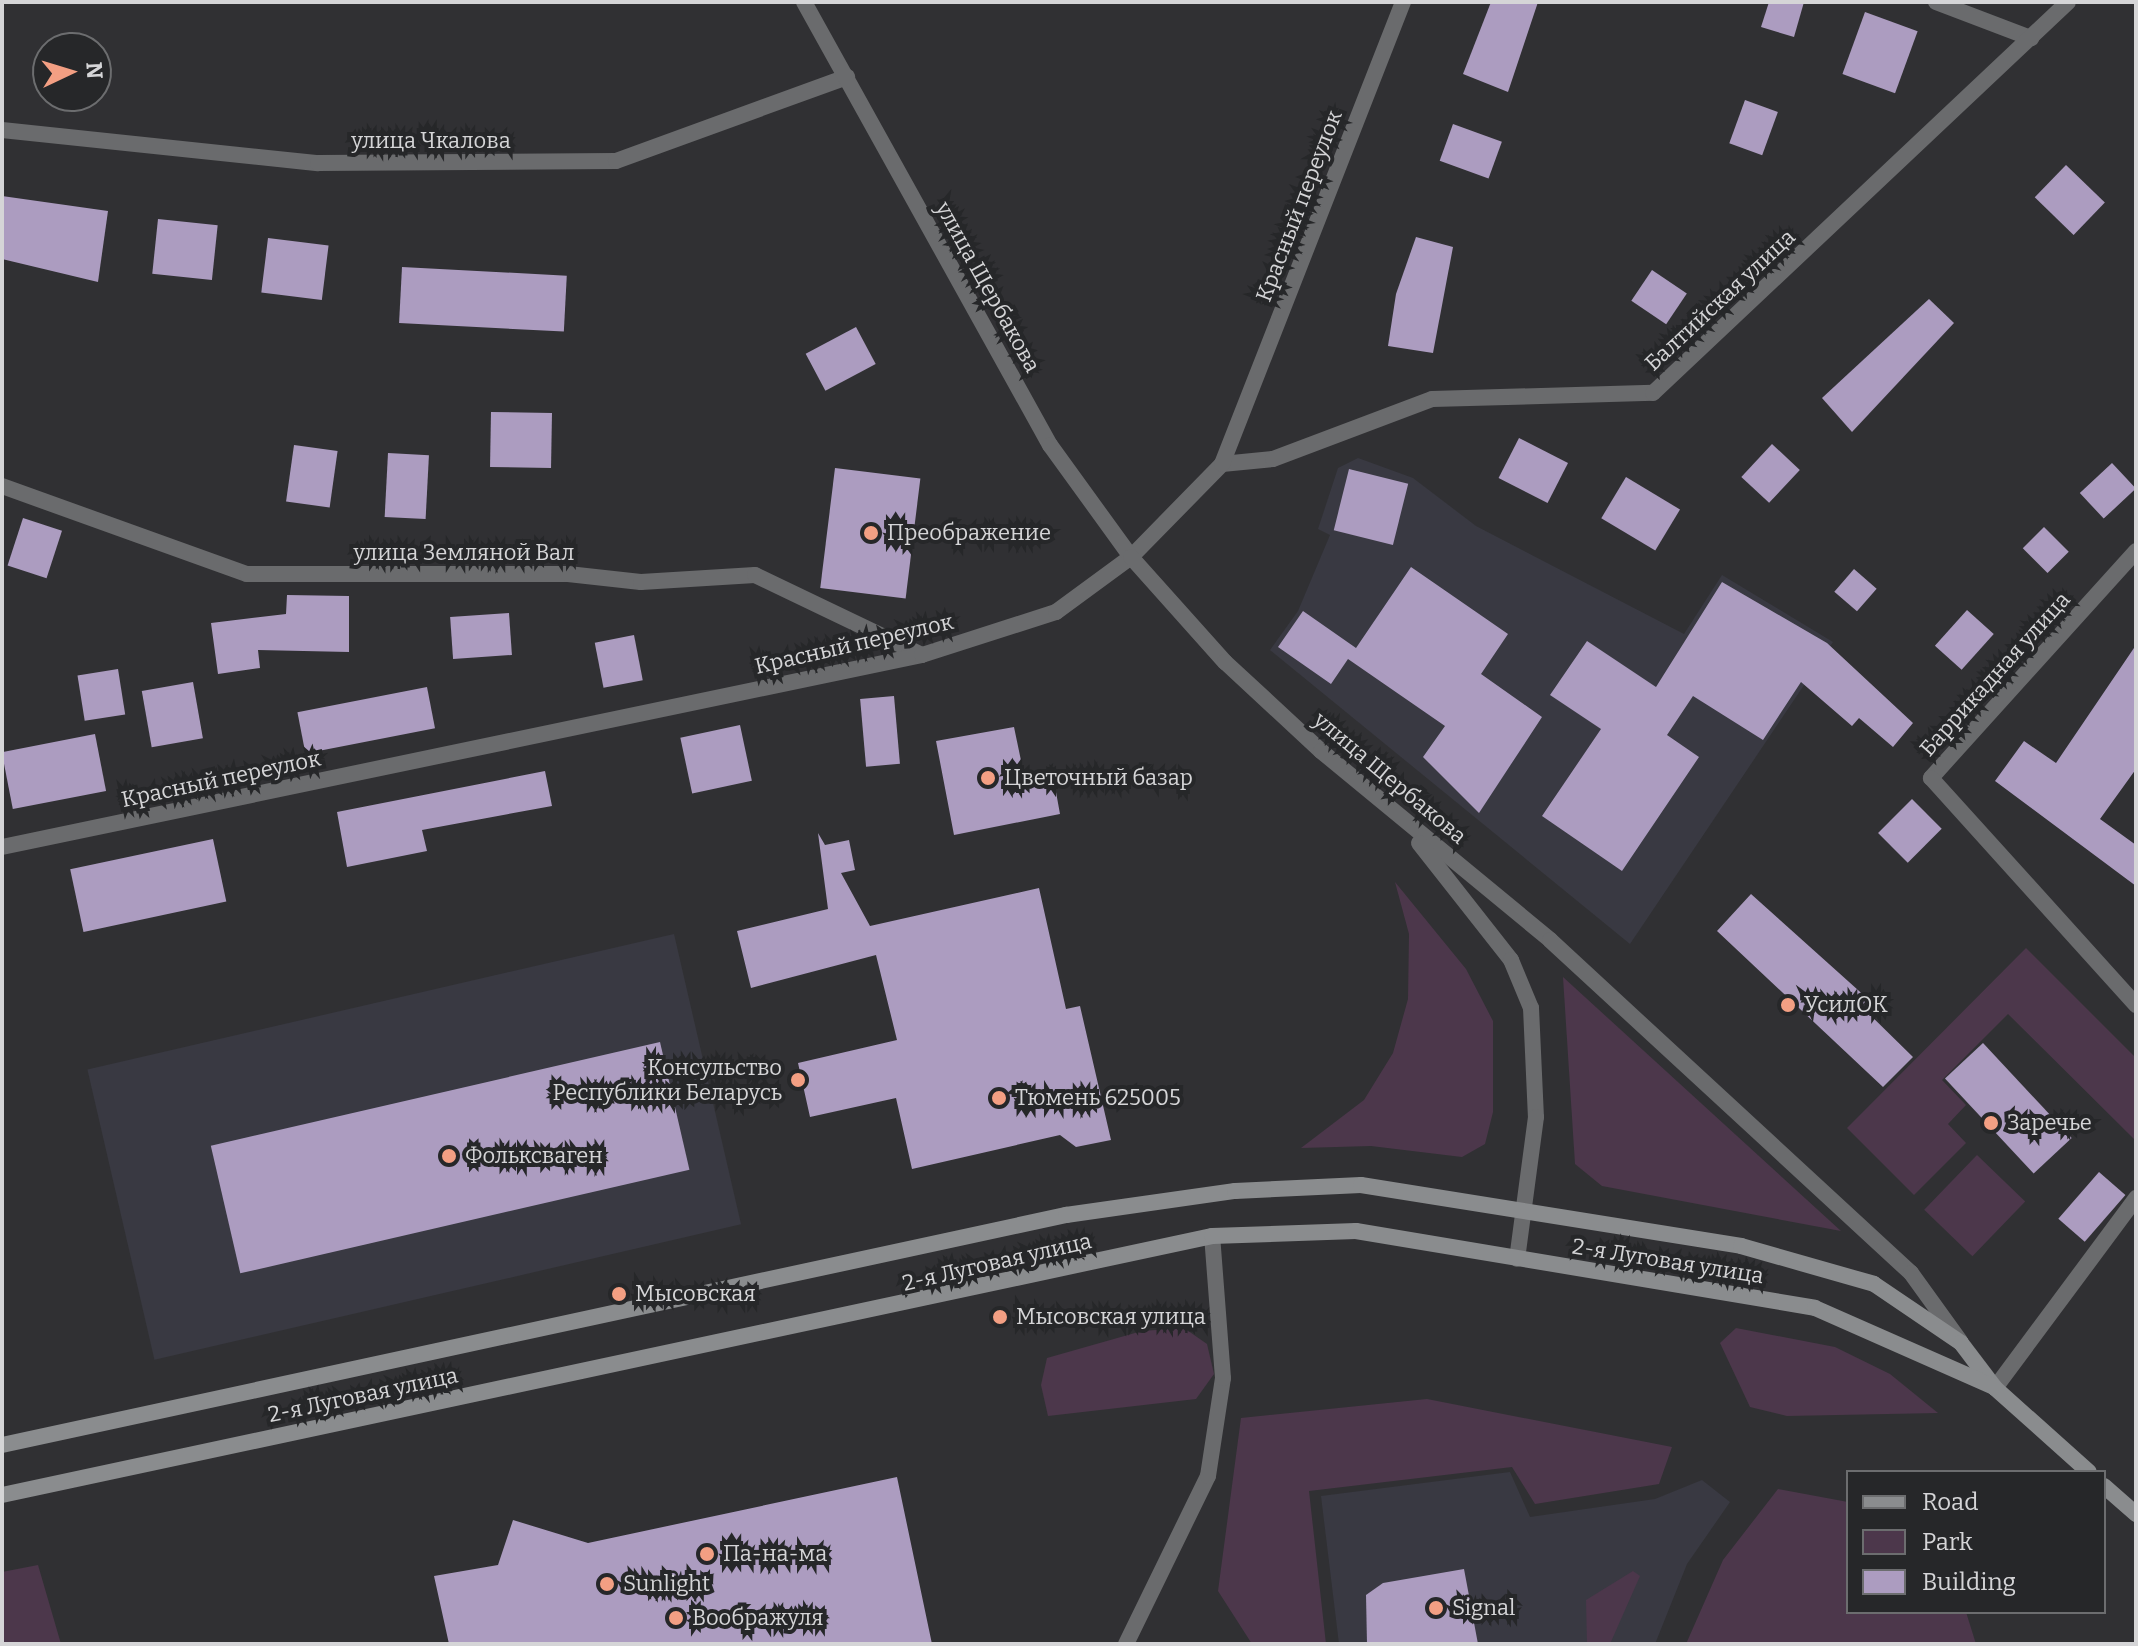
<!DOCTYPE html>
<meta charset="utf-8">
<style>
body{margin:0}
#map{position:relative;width:2138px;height:1646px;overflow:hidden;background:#303033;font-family:Bitter,serif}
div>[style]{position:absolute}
.built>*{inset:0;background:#393942;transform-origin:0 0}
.green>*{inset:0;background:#4c374b;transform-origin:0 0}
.building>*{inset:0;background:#ac9cc0;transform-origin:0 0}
.minor>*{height:16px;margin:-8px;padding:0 8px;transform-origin:8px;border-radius:8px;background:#6a6b6d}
.tertiary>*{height:16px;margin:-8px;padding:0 8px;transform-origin:8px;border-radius:8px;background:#6a6b6d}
.secondary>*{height:16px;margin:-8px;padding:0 8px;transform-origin:8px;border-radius:8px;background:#8a8c8e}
.dots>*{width:22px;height:22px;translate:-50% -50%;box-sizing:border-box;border:4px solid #262729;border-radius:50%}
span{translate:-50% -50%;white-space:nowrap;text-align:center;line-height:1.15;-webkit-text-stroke:8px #262729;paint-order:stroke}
.street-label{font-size:22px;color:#d5d5d7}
.poi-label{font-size:22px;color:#d5d5d7}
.left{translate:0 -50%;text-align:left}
.right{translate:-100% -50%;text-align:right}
.frame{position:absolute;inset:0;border:4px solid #d5d5d7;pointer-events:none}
.legend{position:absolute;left:1846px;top:1470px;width:260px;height:144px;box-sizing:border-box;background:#262729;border:2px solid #6c6d6f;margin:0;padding:10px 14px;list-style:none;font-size:24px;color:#d5d5d7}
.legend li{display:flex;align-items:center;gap:16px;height:40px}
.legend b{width:40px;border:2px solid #6c6d6f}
.north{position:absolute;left:32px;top:32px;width:80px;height:80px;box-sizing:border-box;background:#262729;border:2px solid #6c6d6f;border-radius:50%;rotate:86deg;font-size:22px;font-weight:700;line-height:32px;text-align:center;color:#d5d5d7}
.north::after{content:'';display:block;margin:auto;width:28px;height:36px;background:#f39f83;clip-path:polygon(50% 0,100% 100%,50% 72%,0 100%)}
</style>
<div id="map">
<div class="built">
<div style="clip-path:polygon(1358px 458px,1413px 478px,1476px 526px,1684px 634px,1722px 575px,1833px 642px,1630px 944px,1270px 650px,1298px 611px,1330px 535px,1318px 529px,1338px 468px)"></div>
<div style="left:674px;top:934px;width:298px;height:602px;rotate:77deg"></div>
<div style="clip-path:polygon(1510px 1472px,1530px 1517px,1655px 1499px,1702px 1480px,1730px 1502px,1687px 1564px,1655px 1644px,1339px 1644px,1321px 1496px)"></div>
</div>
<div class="green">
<div style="clip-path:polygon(1395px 882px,1466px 969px,1493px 1021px,1493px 1112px,1485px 1144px,1462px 1157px,1371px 1146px,1301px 1148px,1364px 1100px,1393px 1053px,1408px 999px,1409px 934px)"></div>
<div style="clip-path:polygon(2026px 948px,2136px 1058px,2136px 1141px,2008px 1014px,1942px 1080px,1966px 1105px,1948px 1124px,1966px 1143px,1914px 1195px,1847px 1128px)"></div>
<div style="clip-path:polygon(1563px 977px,1841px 1231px,1602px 1186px,1575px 1164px)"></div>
<div style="left:1977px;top:1155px;width:67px;height:76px;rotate:44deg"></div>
<div style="clip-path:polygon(1184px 1328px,1207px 1344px,1214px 1374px,1196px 1399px,1048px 1416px,1041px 1385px,1047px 1358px,1142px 1331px)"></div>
<div style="clip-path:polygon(1736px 1328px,1835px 1347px,1890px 1374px,1938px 1413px,1787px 1416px,1750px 1407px,1720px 1343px)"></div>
<div style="clip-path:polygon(1427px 1399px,1672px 1447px,1659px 1484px,1535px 1504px,1512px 1467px,1309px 1491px,1326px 1644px,1252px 1644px,1218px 1591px,1241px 1418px)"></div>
<div style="clip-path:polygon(1778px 1489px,1848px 1502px,1848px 1612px,1966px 1612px,1976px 1644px,1686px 1644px,1723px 1560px)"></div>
<div style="clip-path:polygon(38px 1565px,61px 1644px,2px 1644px,2px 1572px)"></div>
<div style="clip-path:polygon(1633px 1571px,1640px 1576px,1610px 1644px,1587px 1644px,1586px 1600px)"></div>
</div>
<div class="building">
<div style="clip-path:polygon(1491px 2px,1538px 2px,1508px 92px,1463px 74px)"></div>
<div style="clip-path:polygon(1769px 2px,1804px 2px,1794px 37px,1761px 27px)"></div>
<div style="left:1865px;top:12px;width:56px;height:66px;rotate:20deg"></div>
<div style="left:1745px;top:100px;width:35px;height:46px;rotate:20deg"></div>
<div style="left:1453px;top:124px;width:52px;height:39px;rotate:20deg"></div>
<div style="left:2066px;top:165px;width:54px;height:45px;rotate:44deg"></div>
<div style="clip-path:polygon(2px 196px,108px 211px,98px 282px,2px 259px)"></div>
<div style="left:158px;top:219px;width:60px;height:55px;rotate:6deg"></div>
<div style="clip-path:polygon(1416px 237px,1453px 247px,1433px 353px,1388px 346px,1396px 294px)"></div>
<div style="left:268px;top:238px;width:61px;height:55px;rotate:7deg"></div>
<div style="left:402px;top:267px;width:165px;height:56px;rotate:3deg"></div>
<div style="left:1652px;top:270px;width:42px;height:37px;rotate:34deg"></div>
<div style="clip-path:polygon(1929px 299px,1954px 323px,1852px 432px,1822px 398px)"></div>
<div style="left:856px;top:327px;width:42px;height:57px;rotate:62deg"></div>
<div style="left:491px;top:412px;width:61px;height:55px;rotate:1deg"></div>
<div style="left:1519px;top:438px;width:55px;height:45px;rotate:27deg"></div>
<div style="left:1772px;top:444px;width:38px;height:45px;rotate:43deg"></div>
<div style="left:294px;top:445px;width:44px;height:57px;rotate:8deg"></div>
<div style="left:388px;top:453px;width:41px;height:64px;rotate:3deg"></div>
<div style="left:2112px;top:463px;width:35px;height:44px;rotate:47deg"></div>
<div style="left:835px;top:468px;width:86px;height:121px;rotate:7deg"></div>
<div style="left:1349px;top:469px;width:61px;height:63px;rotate:14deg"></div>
<div style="left:1626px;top:477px;width:63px;height:48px;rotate:31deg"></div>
<div style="left:23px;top:518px;width:41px;height:50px;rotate:18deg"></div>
<div style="left:2044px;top:527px;width:35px;height:30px;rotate:45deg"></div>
<div style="clip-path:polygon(1411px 567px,1508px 634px,1481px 674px,1542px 717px,1479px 813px,1423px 757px,1445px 726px,1348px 659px,1331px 684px,1278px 647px,1303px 611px,1356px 648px)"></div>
<div style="left:1854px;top:569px;width:30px;height:30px;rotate:41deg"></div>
<div style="clip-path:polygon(1722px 582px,1827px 643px,1913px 723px,1893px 747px,1859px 718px,1852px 726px,1801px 682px,1763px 740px,1693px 696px,1667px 735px,1699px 757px,1622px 871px,1542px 816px,1601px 729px,1550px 695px,1587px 641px,1656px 687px)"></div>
<div style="clip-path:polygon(287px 595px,349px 596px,349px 652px,258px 650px,260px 668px,218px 674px,211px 623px,286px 614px)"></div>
<div style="left:1967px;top:610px;width:36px;height:48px;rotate:42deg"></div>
<div style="left:509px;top:613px;width:42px;height:59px;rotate:86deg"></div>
<div style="left:634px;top:635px;width:46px;height:40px;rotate:79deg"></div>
<div style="clip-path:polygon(2136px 645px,2136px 769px,2100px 819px,2136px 845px,2136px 886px,1995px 781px,2024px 741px,2056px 763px)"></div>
<div style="left:118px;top:669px;width:46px;height:41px;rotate:81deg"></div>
<div style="left:193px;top:682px;width:57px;height:52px;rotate:80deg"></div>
<div style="left:427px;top:687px;width:42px;height:132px;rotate:79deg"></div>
<div style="left:894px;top:696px;width:68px;height:34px;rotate:85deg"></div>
<div style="left:740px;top:725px;width:57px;height:61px;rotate:78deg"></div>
<div style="clip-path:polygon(1014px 727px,1024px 775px,1052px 770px,1060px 814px,954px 835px,936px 741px)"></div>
<div style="left:95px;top:734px;width:58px;height:95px;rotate:79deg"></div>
<div style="clip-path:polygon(545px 771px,552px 806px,422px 830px,427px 851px,347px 867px,337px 812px)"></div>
<div style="left:1912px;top:799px;width:42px;height:48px;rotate:45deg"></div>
<div style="clip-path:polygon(818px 833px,825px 845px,849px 840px,855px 870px,841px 873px,870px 926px,1039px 888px,1066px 1009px,1080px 1006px,1111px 1140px,1076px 1147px,1060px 1135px,912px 1169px,896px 1098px,810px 1117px,798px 1063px,897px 1040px,876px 955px,751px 988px,737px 931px,828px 909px)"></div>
<div style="left:213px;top:839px;width:64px;height:146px;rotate:78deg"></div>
<div style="clip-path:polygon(1751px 894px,1868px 999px,1861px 1006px,1913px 1057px,1883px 1087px,1717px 931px)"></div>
<div style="left:660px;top:1042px;width:131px;height:461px;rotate:77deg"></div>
<div style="left:1983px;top:1043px;width:130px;height:52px;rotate:47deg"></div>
<div style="left:2099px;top:1172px;width:35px;height:62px;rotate:41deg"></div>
<div style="clip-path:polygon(897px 1477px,932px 1644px,449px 1644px,434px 1576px,498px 1565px,513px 1520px,588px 1543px)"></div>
<div style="clip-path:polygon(1464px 1569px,1478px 1644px,1367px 1644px,1366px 1595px,1383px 1583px)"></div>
</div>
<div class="minor">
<div style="left:1936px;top:2px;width:102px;rotate:20.8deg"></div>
<div style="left:2px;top:130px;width:318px;rotate:6deg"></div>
<div style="left:318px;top:163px;width:298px;rotate:-0.4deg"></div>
<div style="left:616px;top:161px;width:246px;rotate:-20deg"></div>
<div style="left:1222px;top:464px;width:51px;rotate:-5.6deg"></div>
<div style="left:1273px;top:459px;width:170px;rotate:-20.7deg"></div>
<div style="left:1432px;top:399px;width:221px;rotate:-1.6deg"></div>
<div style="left:1653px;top:393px;width:570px;rotate:-43.29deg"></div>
<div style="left:2px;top:486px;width:260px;rotate:19.8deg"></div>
<div style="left:247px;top:574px;width:321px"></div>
<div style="left:568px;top:574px;width:73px;rotate:6.3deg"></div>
<div style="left:641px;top:582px;width:114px;rotate:-3.5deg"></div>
<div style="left:755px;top:575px;width:185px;rotate:25.6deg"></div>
<div style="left:2136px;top:551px;width:306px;rotate:132.1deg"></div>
<div style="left:1931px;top:778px;width:306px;rotate:47.9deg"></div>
<div style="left:2px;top:847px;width:940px;rotate:-11.79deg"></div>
<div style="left:922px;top:655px;width:141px;rotate:-17.8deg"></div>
<div style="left:1056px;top:612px;width:93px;rotate:-36.3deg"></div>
<div style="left:1131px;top:557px;width:130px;rotate:-45.6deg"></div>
<div style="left:1222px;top:464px;width:496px;rotate:-68.6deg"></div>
<div style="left:1995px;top:1388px;width:237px;rotate:-53.4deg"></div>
<div style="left:1126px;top:1644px;width:187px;rotate:-64deg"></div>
<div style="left:1208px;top:1476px;width:99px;rotate:-81.3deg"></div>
<div style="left:1223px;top:1378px;width:142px;rotate:-94.4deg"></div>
</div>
<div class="tertiary">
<div style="left:804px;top:2px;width:507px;rotate:60.96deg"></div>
<div style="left:1050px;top:445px;width:138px;rotate:54.1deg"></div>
<div style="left:1131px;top:557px;width:141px;rotate:48.2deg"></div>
<div style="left:1225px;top:662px;width:131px;rotate:42.8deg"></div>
<div style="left:1321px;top:751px;width:297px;rotate:39.5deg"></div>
<div style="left:1550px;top:940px;width:491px;rotate:42.7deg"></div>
<div style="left:1911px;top:1273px;width:84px;rotate:54.2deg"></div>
<div style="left:1419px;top:843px;width:149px;rotate:51.8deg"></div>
<div style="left:1511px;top:960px;width:52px;rotate:67.4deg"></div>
<div style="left:1531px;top:1008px;width:109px;rotate:87.4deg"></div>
<div style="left:1536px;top:1117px;width:143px;rotate:97.6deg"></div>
</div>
<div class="secondary">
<div style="left:2px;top:1445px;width:1089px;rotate:-12.2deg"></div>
<div style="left:1066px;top:1215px;width:171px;rotate:-8.1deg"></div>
<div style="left:1235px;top:1191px;width:126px;rotate:-2.7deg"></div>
<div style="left:1361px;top:1185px;width:385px;rotate:9.1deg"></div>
<div style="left:1741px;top:1246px;width:138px;rotate:15.9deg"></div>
<div style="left:1874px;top:1284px;width:105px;rotate:34.1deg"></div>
<div style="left:1961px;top:1343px;width:56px;rotate:52.9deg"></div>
<div style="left:1995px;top:1388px;width:126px;rotate:41.8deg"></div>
<div style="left:2104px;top:1486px;width:43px;rotate:41.2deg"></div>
<div style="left:2px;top:1495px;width:1237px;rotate:-12.08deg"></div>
<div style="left:1212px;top:1236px;width:144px;rotate:-2deg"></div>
<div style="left:1356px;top:1231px;width:465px;rotate:9.5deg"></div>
<div style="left:1815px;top:1308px;width:196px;rotate:23.8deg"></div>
</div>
<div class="dots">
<div style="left:871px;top:533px;background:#f39f83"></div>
<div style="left:988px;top:778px;background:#f39f83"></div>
<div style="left:1788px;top:1005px;background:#f39f83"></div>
<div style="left:798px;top:1080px;background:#f39f83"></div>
<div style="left:999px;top:1098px;background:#f39f83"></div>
<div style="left:1991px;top:1123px;background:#f39f83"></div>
<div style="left:449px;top:1156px;background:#f39f83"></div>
<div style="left:619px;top:1294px;background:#f39f83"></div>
<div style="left:1000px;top:1317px;background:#f39f83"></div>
<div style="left:707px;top:1554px;background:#f39f83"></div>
<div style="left:607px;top:1584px;background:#f39f83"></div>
<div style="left:1436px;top:1608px;background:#f39f83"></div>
<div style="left:676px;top:1618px;background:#f39f83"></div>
</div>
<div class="street-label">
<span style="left:431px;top:141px">улица Чкалова</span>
<span style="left:1299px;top:206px;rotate:-69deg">Красный переулок</span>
<span style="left:988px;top:287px;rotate:61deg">улица Щербакова</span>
<span style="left:1720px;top:300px;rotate:-43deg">Балтийская улица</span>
<span style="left:464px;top:553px">улица Земляной Вал</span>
<span style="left:854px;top:644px;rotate:-13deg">Красный переулок</span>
<span style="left:1995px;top:674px;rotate:-48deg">Баррикадная улица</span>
<span style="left:1390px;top:778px;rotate:40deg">улица Щербакова</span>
<span style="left:221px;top:779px;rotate:-12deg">Красный переулок</span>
<span style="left:1668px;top:1261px;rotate:9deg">2-я Луговая улица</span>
<span style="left:997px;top:1262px;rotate:-13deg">2-я Луговая улица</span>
<span style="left:363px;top:1395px;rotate:-12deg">2-я Луговая улица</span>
</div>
<div class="poi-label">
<span class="left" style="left:887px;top:533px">Преображение</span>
<span class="left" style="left:1004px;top:778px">Цветочный базар</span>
<span class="left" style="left:1804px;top:1005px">УсилОК</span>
<span class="right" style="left:782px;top:1080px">Консульство<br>Республики Беларусь</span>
<span class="left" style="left:1015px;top:1098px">Тюмень 625005</span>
<span class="left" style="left:2007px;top:1123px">Заречье</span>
<span class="left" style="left:465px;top:1156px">Фольксваген</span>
<span class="left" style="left:635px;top:1294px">Мысовская</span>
<span class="left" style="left:1016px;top:1317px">Мысовская улица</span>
<span class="left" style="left:723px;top:1554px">Па-на-ма</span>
<span class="left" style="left:623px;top:1584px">Sunlight</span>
<span class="left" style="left:1452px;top:1608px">Signal</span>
<span class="left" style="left:692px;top:1618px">Воображуля</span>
</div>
<div class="frame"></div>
<ul class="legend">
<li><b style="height:10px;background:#8a8c8e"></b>Road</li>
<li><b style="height:22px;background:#4c374b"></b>Park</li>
<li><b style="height:22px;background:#ac9cc0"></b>Building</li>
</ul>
<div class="north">N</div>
</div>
